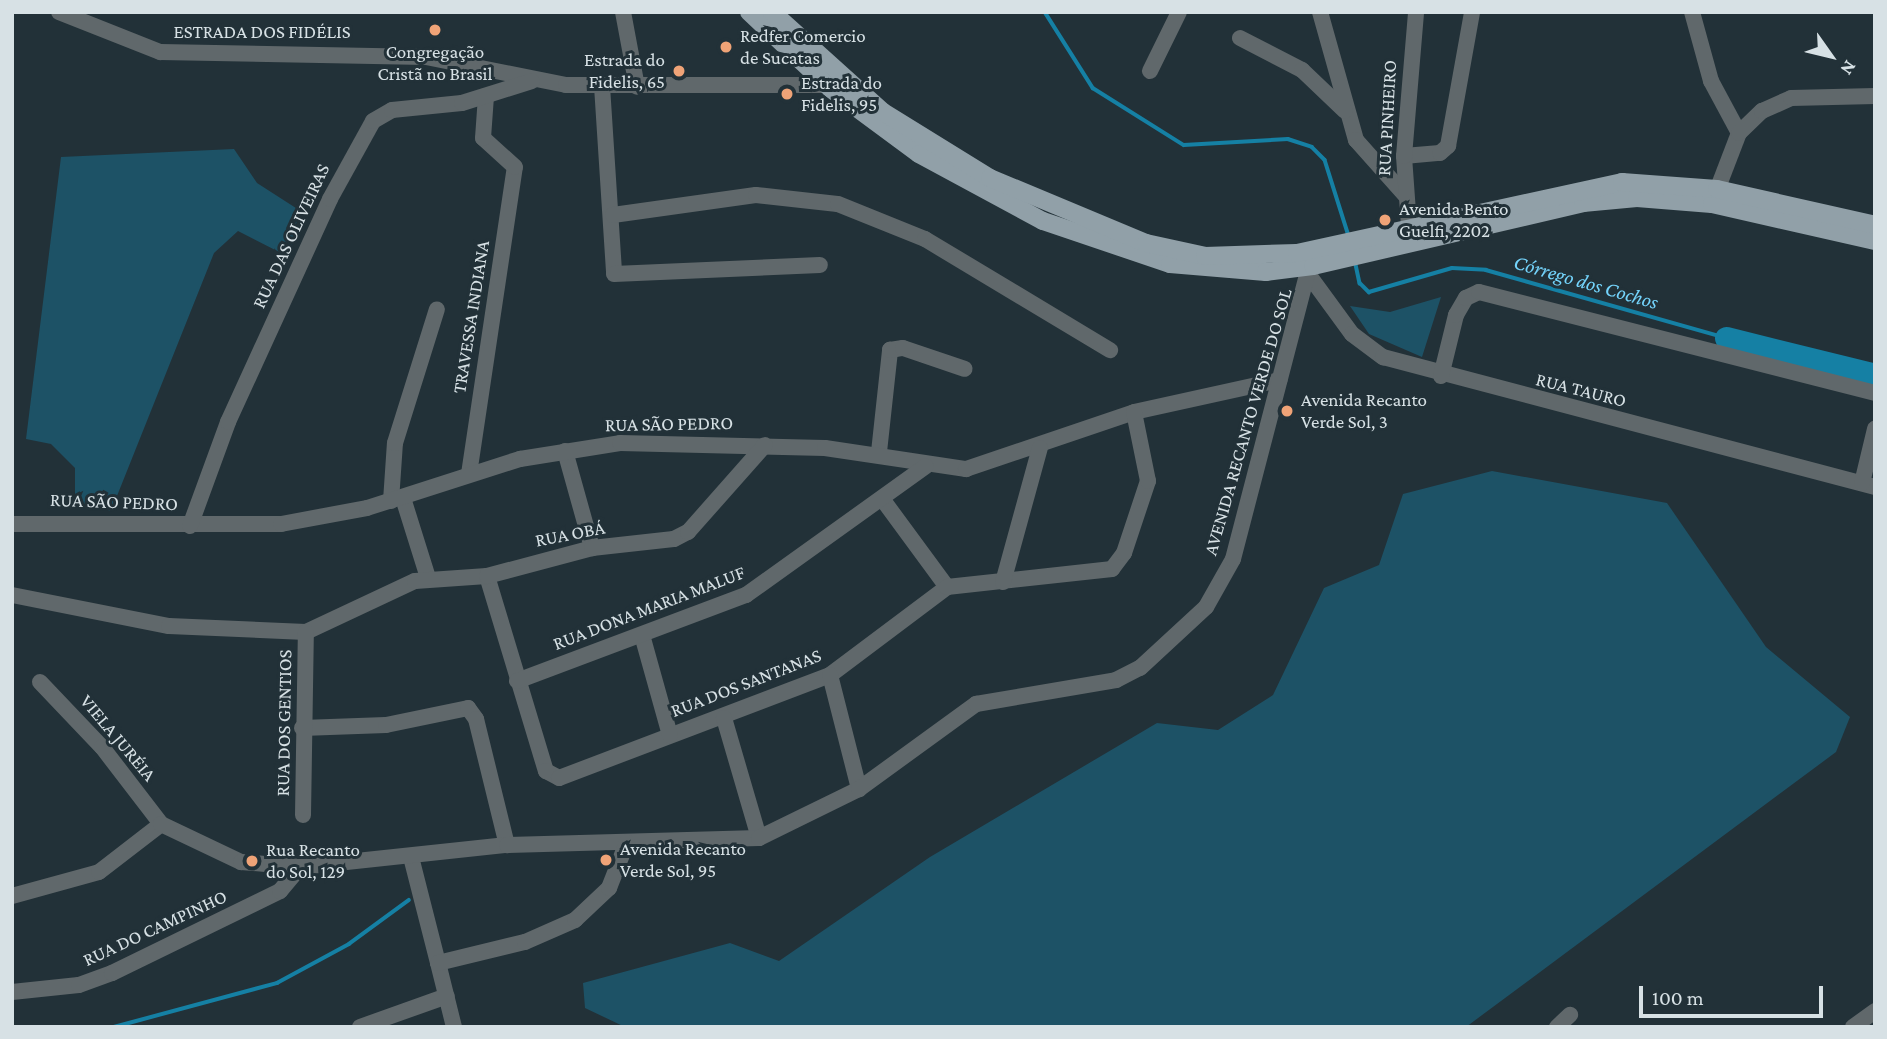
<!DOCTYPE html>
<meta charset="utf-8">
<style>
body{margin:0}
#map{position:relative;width:1887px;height:1039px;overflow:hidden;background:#223138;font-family:"Crimson Pro",serif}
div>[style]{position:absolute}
.green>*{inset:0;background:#1d5266}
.stream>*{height:3.5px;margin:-1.75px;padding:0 1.75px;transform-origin:1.75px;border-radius:1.75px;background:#1580a4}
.river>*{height:23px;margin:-11.5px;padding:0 11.5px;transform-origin:11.5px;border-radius:11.5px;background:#1580a4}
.minor>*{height:16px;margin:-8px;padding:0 8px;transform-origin:8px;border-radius:8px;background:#60686b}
.major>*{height:18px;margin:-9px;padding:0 9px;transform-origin:9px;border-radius:9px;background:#91a0a8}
.dots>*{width:19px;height:19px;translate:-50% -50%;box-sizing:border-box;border:4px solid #223138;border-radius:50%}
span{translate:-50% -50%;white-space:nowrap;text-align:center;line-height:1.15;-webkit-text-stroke:6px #223138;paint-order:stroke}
.street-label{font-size:19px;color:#d7e1e5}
.poi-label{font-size:19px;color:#d7e1e5}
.left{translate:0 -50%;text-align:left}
.right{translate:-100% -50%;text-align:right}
.water-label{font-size:21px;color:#74d4fc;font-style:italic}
.frame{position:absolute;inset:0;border:14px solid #d7e1e5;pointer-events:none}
.north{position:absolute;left:1796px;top:21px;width:70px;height:70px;-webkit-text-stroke:5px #223138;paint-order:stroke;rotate:124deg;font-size:19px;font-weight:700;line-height:28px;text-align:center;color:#d7e1e5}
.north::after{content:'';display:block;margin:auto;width:24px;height:32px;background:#d7e1e5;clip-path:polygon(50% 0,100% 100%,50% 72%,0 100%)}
.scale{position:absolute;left:1639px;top:986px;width:184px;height:32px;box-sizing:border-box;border:4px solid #d7e1e5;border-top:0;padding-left:9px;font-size:21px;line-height:24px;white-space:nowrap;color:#d7e1e5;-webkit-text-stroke:5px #223138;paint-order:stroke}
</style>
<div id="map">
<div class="green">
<div style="clip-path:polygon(234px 149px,257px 183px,299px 210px,289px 257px,238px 231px,214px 253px,111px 511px,75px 504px,75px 468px,51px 444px,26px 439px,61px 157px)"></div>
<div style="clip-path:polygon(1441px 297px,1422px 357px,1369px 334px,1350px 306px,1390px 312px)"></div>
<div style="clip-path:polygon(1492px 471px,1667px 503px,1766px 647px,1850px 717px,1836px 752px,1466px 1027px,625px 1027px,585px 1008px,583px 983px,730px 943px,779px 961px,930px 857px,1157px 723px,1218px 730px,1273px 695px,1324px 588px,1379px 565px,1403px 494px)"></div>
</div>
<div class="stream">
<div style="left:1045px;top:12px;width:90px;rotate:57.7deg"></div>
<div style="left:1093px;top:88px;width:107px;rotate:32.1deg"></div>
<div style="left:1184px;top:145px;width:104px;rotate:-3.3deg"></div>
<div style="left:1288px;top:139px;width:25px;rotate:18deg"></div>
<div style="left:1312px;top:147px;width:18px;rotate:45deg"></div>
<div style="left:1325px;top:160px;width:80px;rotate:72.5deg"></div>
<div style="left:1355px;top:260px;width:24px;rotate:78deg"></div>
<div style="left:1360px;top:283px;width:13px;rotate:45deg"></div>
<div style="left:1369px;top:292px;width:86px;rotate:-16.1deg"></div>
<div style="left:1452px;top:268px;width:34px;rotate:3deg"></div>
<div style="left:1486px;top:270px;width:249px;rotate:15.8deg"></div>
<div style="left:114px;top:1027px;width:169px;rotate:-15.1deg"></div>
<div style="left:277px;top:983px;width:82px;rotate:-28.4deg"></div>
<div style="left:349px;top:944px;width:74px;rotate:-36.3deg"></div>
</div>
<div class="river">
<div style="left:1726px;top:338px;width:154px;rotate:13.9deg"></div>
</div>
<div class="minor">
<div style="left:59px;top:12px;width:109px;rotate:21.6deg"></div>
<div style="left:160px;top:52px;width:266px;rotate:1.1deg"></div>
<div style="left:426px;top:57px;width:143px;rotate:11.3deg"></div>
<div style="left:566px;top:85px;width:269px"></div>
<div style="left:623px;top:12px;width:76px;rotate:79.4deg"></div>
<div style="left:1320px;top:12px;width:133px;rotate:74.3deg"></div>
<div style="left:1356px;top:140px;width:74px;rotate:48.3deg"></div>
<div style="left:1692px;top:12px;width:72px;rotate:74.6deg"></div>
<div style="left:1711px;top:81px;width:59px;rotate:61.7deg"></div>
<div style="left:1240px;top:38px;width:70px;rotate:27.3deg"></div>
<div style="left:1302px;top:70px;width:59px;rotate:43.6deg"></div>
<div style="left:1150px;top:71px;width:66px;rotate:-63.8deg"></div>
<div style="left:602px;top:86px;width:188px;rotate:86.3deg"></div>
<div style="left:614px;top:274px;width:206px;rotate:-2.5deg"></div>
<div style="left:1404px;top:156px;width:36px;rotate:-5deg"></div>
<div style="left:1440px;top:153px;width:11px;rotate:-41deg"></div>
<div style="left:1448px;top:146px;width:136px;rotate:-79.8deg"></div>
<div style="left:1714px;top:198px;width:70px;rotate:-69deg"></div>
<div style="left:1739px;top:133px;width:32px;rotate:-44deg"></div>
<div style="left:1762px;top:111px;width:32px;rotate:-24deg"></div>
<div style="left:1791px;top:98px;width:84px;rotate:-1.4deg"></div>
<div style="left:613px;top:215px;width:144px;rotate:-8deg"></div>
<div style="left:756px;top:195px;width:82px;rotate:6.3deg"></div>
<div style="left:838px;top:204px;width:94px;rotate:21.9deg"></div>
<div style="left:925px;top:239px;width:216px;rotate:31deg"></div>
<div style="left:1410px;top:240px;width:84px;rotate:-94.1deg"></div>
<div style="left:1404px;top:156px;width:144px;rotate:-85.2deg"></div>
<div style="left:1311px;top:278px;width:69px;rotate:53.8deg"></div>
<div style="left:1352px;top:334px;width:39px;rotate:37deg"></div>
<div style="left:1383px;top:357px;width:509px;rotate:14.8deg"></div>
<div style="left:1441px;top:376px;width:63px;rotate:-76.2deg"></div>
<div style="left:1456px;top:315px;width:20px;rotate:-60deg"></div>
<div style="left:1466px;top:298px;width:14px;rotate:-25deg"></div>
<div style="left:1479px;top:292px;width:409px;rotate:14.3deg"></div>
<div style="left:565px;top:451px;width:101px;rotate:74.4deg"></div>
<div style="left:879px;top:452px;width:103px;rotate:-83.8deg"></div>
<div style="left:890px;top:350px;width:13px;rotate:-9deg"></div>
<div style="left:903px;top:348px;width:65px;rotate:18.7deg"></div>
<div style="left:469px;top:474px;width:310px;rotate:-81.5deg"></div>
<div style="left:515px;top:167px;width:43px;rotate:-137.8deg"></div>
<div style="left:483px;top:138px;width:42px;rotate:-85.9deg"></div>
<div style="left:1862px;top:483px;width:56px;rotate:-76.5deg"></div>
<div style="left:403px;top:498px;width:84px;rotate:72.6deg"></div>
<div style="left:883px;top:500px;width:108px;rotate:53.7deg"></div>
<div style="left:391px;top:501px;width:58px;rotate:-86.1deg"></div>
<div style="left:395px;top:443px;width:140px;rotate:-72.6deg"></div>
<div style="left:12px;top:524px;width:269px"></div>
<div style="left:281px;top:524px;width:87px;rotate:-10.5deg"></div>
<div style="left:367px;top:508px;width:161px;rotate:-17.8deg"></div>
<div style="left:520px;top:459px;width:101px;rotate:-9.1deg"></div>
<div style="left:620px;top:443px;width:205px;rotate:1.4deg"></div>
<div style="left:825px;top:448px;width:143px;rotate:8.5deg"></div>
<div style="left:966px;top:469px;width:177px;rotate:-18.7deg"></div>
<div style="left:1134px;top:412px;width:149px;rotate:-12.4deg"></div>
<div style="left:190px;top:526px;width:111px;rotate:-69.9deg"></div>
<div style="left:228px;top:422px;width:245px;rotate:-65.4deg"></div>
<div style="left:330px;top:199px;width:89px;rotate:-61.1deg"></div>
<div style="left:373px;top:121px;width:22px;rotate:-30deg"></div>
<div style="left:392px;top:110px;width:70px;rotate:-5.7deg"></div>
<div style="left:462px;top:103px;width:73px;rotate:-17.4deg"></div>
<div style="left:487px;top:576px;width:204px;rotate:73.2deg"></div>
<div style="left:546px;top:771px;width:15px;rotate:28deg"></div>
<div style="left:559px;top:778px;width:290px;rotate:-20.8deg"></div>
<div style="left:830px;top:675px;width:146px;rotate:-36.9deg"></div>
<div style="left:947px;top:587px;width:166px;rotate:-6.2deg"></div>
<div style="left:1112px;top:569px;width:20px;rotate:-53deg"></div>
<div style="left:1124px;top:553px;width:76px;rotate:-71.6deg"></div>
<div style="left:1148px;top:481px;width:70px;rotate:-101.5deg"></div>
<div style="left:1003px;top:582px;width:139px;rotate:-74.6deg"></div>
<div style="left:12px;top:595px;width:160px;rotate:11.2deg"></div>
<div style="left:169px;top:626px;width:137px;rotate:2.5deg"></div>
<div style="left:306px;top:632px;width:120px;rotate:-25.1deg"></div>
<div style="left:415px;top:581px;width:72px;rotate:-4deg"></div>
<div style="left:487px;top:576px;width:109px;rotate:-14.9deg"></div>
<div style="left:592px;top:548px;width:82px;rotate:-6.3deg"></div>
<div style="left:674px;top:539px;width:16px;rotate:-27deg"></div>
<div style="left:688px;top:532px;width:116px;rotate:-48.5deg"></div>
<div style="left:642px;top:635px;width:104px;rotate:74.4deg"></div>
<div style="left:830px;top:675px;width:118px;rotate:75.7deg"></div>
<div style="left:517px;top:681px;width:245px;rotate:-20.6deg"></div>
<div style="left:746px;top:595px;width:221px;rotate:-35.6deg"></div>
<div style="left:40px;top:682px;width:90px;rotate:46.4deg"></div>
<div style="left:102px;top:747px;width:97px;rotate:52.5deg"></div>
<div style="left:724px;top:718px;width:125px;rotate:73.7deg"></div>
<div style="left:302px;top:728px;width:84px;rotate:-2deg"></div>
<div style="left:386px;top:725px;width:84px;rotate:-11.7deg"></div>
<div style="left:468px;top:708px;width:14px;rotate:54deg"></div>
<div style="left:476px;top:719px;width:130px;rotate:76.2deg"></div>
<div style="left:303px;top:815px;width:183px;rotate:-89.1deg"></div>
<div style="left:411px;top:857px;width:109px;rotate:75.7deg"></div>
<div style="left:12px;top:896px;width:90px;rotate:-15.4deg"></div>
<div style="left:99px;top:872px;width:78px;rotate:-37.7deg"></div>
<div style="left:161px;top:824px;width:89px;rotate:25.4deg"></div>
<div style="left:241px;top:862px;width:59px;rotate:4.8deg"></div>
<div style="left:300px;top:867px;width:208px;rotate:-6.1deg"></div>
<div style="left:507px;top:845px;width:252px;rotate:-1.6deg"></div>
<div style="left:759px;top:838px;width:111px;rotate:-26.1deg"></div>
<div style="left:859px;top:789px;width:145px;rotate:-36deg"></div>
<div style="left:976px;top:704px;width:142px;rotate:-9.7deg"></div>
<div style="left:1116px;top:680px;width:27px;rotate:-27deg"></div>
<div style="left:1140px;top:668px;width:90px;rotate:-42.7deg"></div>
<div style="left:1206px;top:607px;width:55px;rotate:-60.6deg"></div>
<div style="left:1233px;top:559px;width:313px;rotate:-75.4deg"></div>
<div style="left:12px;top:992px;width:67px;rotate:-6deg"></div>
<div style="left:79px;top:985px;width:35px;rotate:-20deg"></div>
<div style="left:112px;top:973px;width:187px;rotate:-26deg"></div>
<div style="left:280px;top:891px;width:31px;rotate:-50deg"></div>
<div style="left:360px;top:1027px;width:92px;rotate:-19.6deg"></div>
<div style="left:454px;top:1027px;width:66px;rotate:-104deg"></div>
<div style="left:438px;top:963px;width:89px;rotate:-13.6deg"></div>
<div style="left:525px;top:942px;width:55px;rotate:-23.7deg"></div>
<div style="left:575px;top:920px;width:47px;rotate:-43.3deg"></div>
<div style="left:609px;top:888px;width:49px;rotate:-68.6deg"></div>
<div style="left:1557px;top:1027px;width:18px;rotate:-43deg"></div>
<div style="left:1853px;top:1027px;width:27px;rotate:-36deg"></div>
</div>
<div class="major">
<div style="left:749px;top:12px;width:112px;rotate:43.2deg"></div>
<div style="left:831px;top:89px;width:109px;rotate:36.5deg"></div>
<div style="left:919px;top:154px;width:141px;rotate:28.4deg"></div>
<div style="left:1043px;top:221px;width:134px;rotate:18.7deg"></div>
<div style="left:1170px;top:264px;width:96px;rotate:4.8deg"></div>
<div style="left:1266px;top:272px;width:47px;rotate:-7.3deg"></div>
<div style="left:1313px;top:266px;width:277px;rotate:-13.1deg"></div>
<div style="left:1583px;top:203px;width:54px;rotate:-5.3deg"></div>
<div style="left:1637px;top:198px;width:75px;rotate:4.6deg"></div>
<div style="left:1712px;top:204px;width:167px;rotate:12.8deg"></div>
<div style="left:772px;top:12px;width:149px;rotate:42deg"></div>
<div style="left:883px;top:112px;width:126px;rotate:31.7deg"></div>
<div style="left:990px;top:178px;width:169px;rotate:22.6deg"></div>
<div style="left:1146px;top:243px;width:60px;rotate:12.4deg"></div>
<div style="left:1205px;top:256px;width:92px;rotate:-1.9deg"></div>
<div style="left:1297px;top:253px;width:333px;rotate:-12.3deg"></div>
<div style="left:1622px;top:182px;width:95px;rotate:4.2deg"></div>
<div style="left:1717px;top:189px;width:162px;rotate:12.8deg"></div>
</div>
<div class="dots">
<div style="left:435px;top:30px;background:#efa377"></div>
<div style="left:726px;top:47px;background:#efa377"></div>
<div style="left:679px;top:71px;background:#efa377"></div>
<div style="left:787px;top:94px;background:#efa377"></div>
<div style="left:1385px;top:220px;background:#efa377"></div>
<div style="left:1287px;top:411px;background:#efa377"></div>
<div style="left:606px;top:860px;background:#efa377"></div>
<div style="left:252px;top:861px;background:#efa377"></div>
</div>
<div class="street-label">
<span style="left:262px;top:32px">ESTRADA DOS FIDÉLIS</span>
<span style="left:1387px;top:118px;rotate:-87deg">RUA PINHEIRO</span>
<span style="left:291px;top:236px;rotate:-65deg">RUA DAS OLIVEIRAS</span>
<span style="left:471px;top:317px;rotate:-81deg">TRAVESSA INDIANA</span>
<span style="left:1581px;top:390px;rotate:14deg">RUA TAURO</span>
<span style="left:1248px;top:422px;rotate:-74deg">AVENIDA RECANTO VERDE DO SOL</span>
<span style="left:669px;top:424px;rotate:-1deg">RUA SÃO PEDRO</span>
<span style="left:114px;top:502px;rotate:2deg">RUA SÃO PEDRO</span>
<span style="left:570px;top:534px;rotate:-11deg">RUA OBÁ</span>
<span style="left:649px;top:608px;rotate:-21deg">RUA DONA MARIA MALUF</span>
<span style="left:746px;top:683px;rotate:-21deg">RUA DOS SANTANAS</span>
<span style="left:284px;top:723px;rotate:-89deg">RUA DOS GENTIOS</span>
<span style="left:118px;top:738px;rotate:50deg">VIELA JURÉIA</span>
<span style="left:155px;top:928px;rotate:-25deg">RUA DO CAMPINHO</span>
</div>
<div class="poi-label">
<span class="left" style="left:740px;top:47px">Redfer Comercio<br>de Sucatas</span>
<span style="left:435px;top:63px">Congregação<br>Cristã no Brasil</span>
<span class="right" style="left:665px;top:71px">Estrada do<br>Fidelis, 65</span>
<span class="left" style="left:801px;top:94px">Estrada do<br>Fidelis, 95</span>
<span class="left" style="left:1399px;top:220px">Avenida Bento<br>Guelfi, 2202</span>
<span class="left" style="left:1301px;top:411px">Avenida Recanto<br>Verde Sol, 3</span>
<span class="left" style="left:620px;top:860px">Avenida Recanto<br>Verde Sol, 95</span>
<span class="left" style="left:266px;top:861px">Rua Recanto<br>do Sol, 129</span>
</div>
<div class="water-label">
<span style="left:1586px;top:282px;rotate:16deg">Córrego dos Cochos</span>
</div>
<div class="frame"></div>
<div class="north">N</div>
<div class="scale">100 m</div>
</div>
